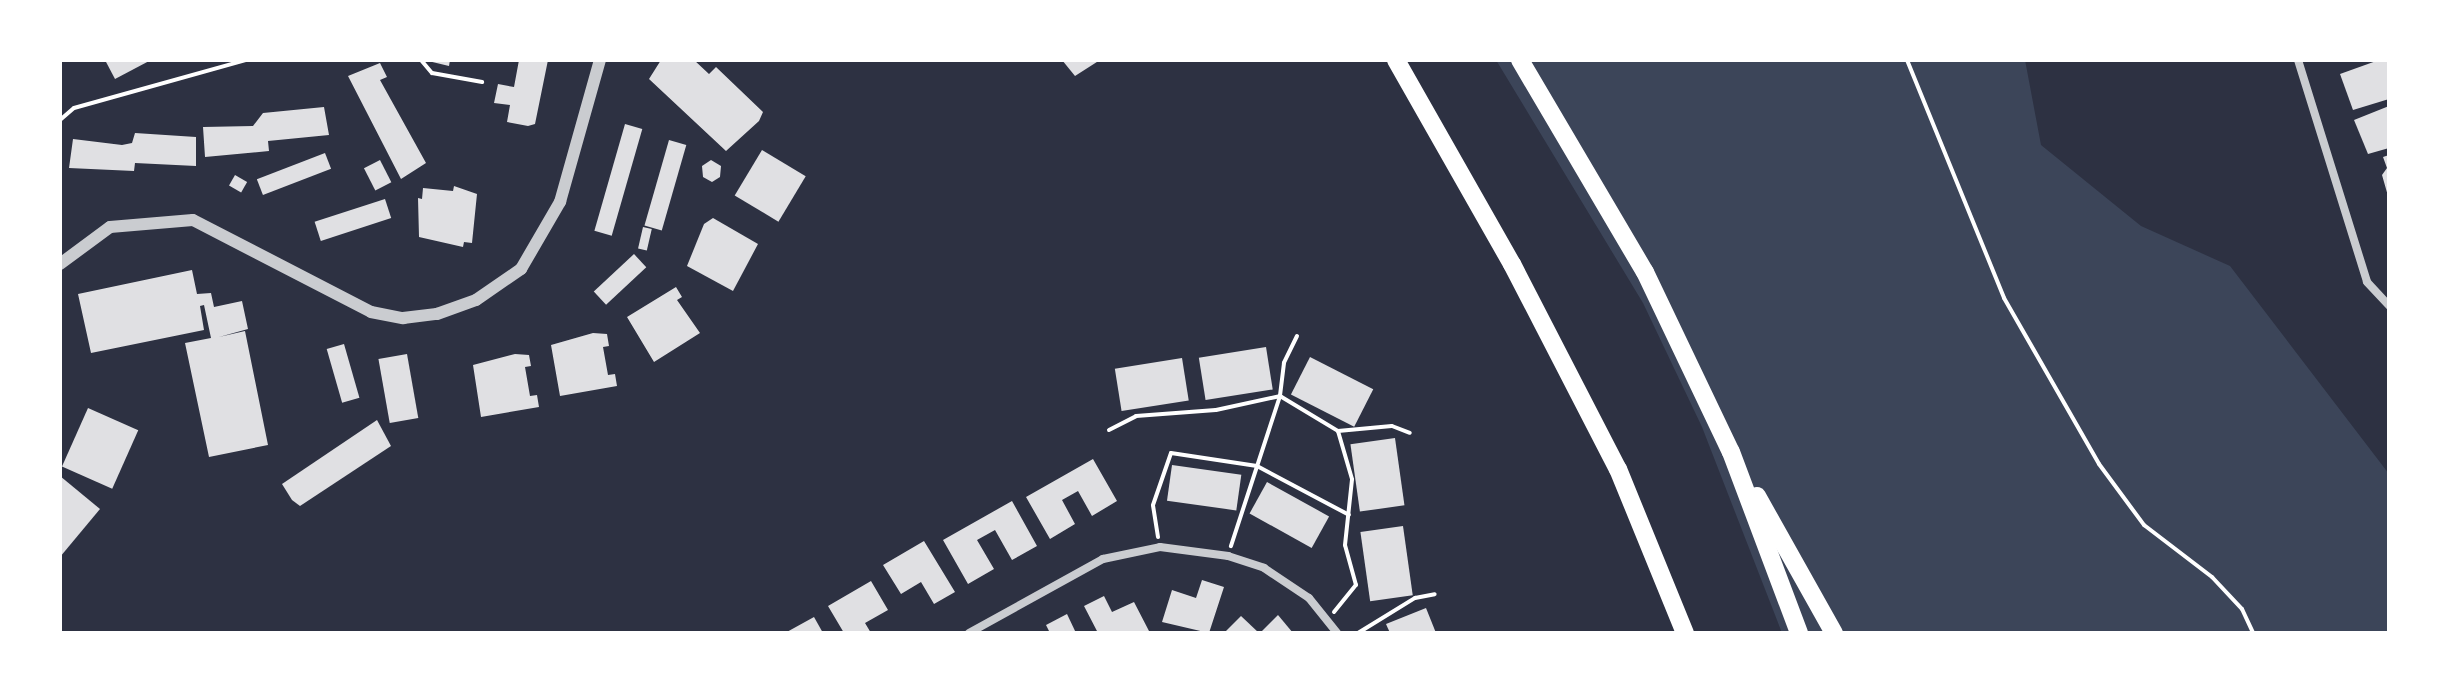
<!DOCTYPE html>
<style>
body{margin:0}
#map{position:relative;width:2449px;height:693px;overflow:hidden;background:#2d3142;font-family:Spectral,serif}
div>[style]{position:absolute}
.green>*{inset:0;background:#3c4559}
.building>*{inset:0;background:#e0e0e3;transform-origin:0 0}
.path>*{height:4px;margin:-2px;padding:0 2px;transform-origin:2px;border-radius:2px;background:#fff}
.minor>*{height:8px;margin:-4px;padding:0 4px;transform-origin:4px;border-radius:4px;background:#caccd0}
.tertiary>*{height:12px;margin:-6px;padding:0 6px;transform-origin:6px;border-radius:6px;background:#caccd0}
.motorway>*{height:18px;margin:-9px;padding:0 9px;transform-origin:9px;border-radius:9px;background:#fff}
span{translate:-50% -50%;white-space:nowrap;text-align:center;line-height:1.15;-webkit-text-stroke:6px #fff;paint-order:stroke}
.frame{position:absolute;inset:0;border:62px solid #fff;pointer-events:none}
</style>
<div id="map">
<div class="green">
<div style="clip-path:polygon(1496px 60px,2025px 60px,2041px 145px,2141px 226px,2230px 266px,2389px 474px,2389px 633px,1782px 633px,1702px 427px,1643px 303px)"></div>
</div>
<div class="building">
<div style="clip-path:polygon(105px 60px,151px 60px,115px 79px)"></div>
<div style="clip-path:polygon(424px 60px,450px 60px,449px 66px)"></div>
<div style="clip-path:polygon(519px 60px,548px 60px,535px 124px,528px 126px,507px 122px,510px 105px,494px 103px,498px 84px,514px 87px)"></div>
<div style="clip-path:polygon(661px 60px,694px 60px,709px 74px,716px 67px,763px 112px,759px 121px,726px 151px,649px 79px)"></div>
<div style="clip-path:polygon(1062px 60px,1100px 60px,1075px 76px)"></div>
<div style="clip-path:polygon(2379px 60px,2389px 60px,2389px 99px,2353px 110px,2340px 74px)"></div>
<div style="clip-path:polygon(380px 63px,387px 77px,380px 80px,426px 163px,401px 179px,348px 76px)"></div>
<div style="clip-path:polygon(2389px 106px,2389px 148px,2368px 154px,2354px 120px)"></div>
<div style="clip-path:polygon(324px 107px,329px 135px,268px 141px,269px 151px,205px 157px,203px 127px,253px 126px,263px 113px)"></div>
<div style="left:625px;top:124px;width:18px;height:111px;rotate:16deg"></div>
<div style="clip-path:polygon(135px 133px,196px 137px,196px 166px,135px 163px,134px 171px,69px 168px,73px 139px,122px 145px,132px 143px)"></div>
<div style="left:669px;top:140px;width:18px;height:89px;rotate:16deg"></div>
<div style="left:762px;top:150px;width:51px;height:53px;rotate:31deg"></div>
<div style="left:325px;top:153px;width:17px;height:73px;rotate:69deg"></div>
<div style="clip-path:polygon(2389px 155px,2389px 196px,2388px 196px,2382px 175px,2387px 168px,2383px 157px)"></div>
<div style="left:380px;top:160px;width:25px;height:18px;rotate:63deg"></div>
<div style="clip-path:polygon(711px 160px,721px 166px,720px 177px,712px 182px,703px 177px,702px 166px)"></div>
<div style="left:235px;top:175px;width:14px;height:12px;rotate:30deg"></div>
<div style="clip-path:polygon(454px 186px,477px 194px,472px 243px,464px 242px,463px 247px,419px 237px,418px 198px,422px 199px,423px 188px,453px 191px)"></div>
<div style="left:385px;top:199px;width:20px;height:74px;rotate:72deg"></div>
<div style="clip-path:polygon(713px 218px,758px 244px,733px 291px,687px 266px,704px 224px)"></div>
<div style="left:643px;top:227px;width:9px;height:22px;rotate:13deg"></div>
<div style="left:634px;top:254px;width:18px;height:55px;rotate:47deg"></div>
<div style="clip-path:polygon(192px 270px,197px 294px,211px 293px,214px 307px,242px 301px,248px 329px,219px 337px,245px 331px,268px 445px,209px 457px,185px 343px,211px 338px,204px 305px,200px 306px,204px 330px,91px 353px,78px 294px)"></div>
<div style="clip-path:polygon(676px 287px,682px 297px,677px 300px,700px 333px,654px 362px,627px 317px)"></div>
<div style="clip-path:polygon(593px 333px,607px 334px,609px 346px,603px 347px,608px 375px,615px 374px,617px 386px,560px 396px,551px 345px)"></div>
<div style="left:344px;top:344px;width:56px;height:18px;rotate:74deg"></div>
<div style="left:1266px;top:347px;width:43px;height:68px;rotate:81deg"></div>
<div style="left:407px;top:354px;width:65px;height:29px;rotate:80deg"></div>
<div style="clip-path:polygon(515px 354px,529px 355px,531px 366px,525px 367px,530px 396px,537px 395px,539px 407px,481px 417px,473px 365px)"></div>
<div style="left:1310px;top:357px;width:71px;height:42px;rotate:27deg"></div>
<div style="left:1182px;top:358px;width:43px;height:68px;rotate:81deg"></div>
<div style="left:88px;top:408px;width:55px;height:64px;rotate:24deg"></div>
<div style="clip-path:polygon(377px 420px,391px 446px,300px 506px,292px 500px,282px 484px)"></div>
<div style="left:1395px;top:438px;width:68px;height:45px;rotate:82deg"></div>
<div style="clip-path:polygon(1093px 459px,1117px 501px,1092px 516px,1078px 491px,1062px 500px,1075px 524px,1050px 539px,1026px 497px)"></div>
<div style="left:1172px;top:465px;width:70px;height:36px;rotate:8deg"></div>
<div style="clip-path:polygon(60px 476px,100px 509px,60px 557px)"></div>
<div style="left:1267px;top:482px;width:71px;height:36px;rotate:29deg"></div>
<div style="clip-path:polygon(1012px 501px,1037px 546px,1012px 560px,995px 530px,977px 540px,994px 569px,968px 584px,943px 540px)"></div>
<div style="left:1403px;top:526px;width:70px;height:43px;rotate:82deg"></div>
<div style="clip-path:polygon(924px 541px,955px 592px,934px 604px,921px 582px,901px 594px,883px 565px)"></div>
<div style="clip-path:polygon(1202px 580px,1224px 587px,1209px 633px,1162px 622px,1172px 590px,1196px 598px)"></div>
<div style="clip-path:polygon(871px 581px,888px 610px,865px 623px,871px 633px,844px 633px,828px 606px)"></div>
<div style="clip-path:polygon(1104px 596px,1112px 612px,1134px 602px,1149px 631px,1098px 633px,1084px 606px)"></div>
<div style="clip-path:polygon(1426px 608px,1436px 633px,1390px 633px,1386px 624px)"></div>
<div style="clip-path:polygon(1067px 614px,1076px 633px,1050px 633px,1046px 625px)"></div>
<div style="clip-path:polygon(1278px 615px,1293px 633px,1260px 633px)"></div>
<div style="clip-path:polygon(1241px 616px,1259px 633px,1224px 633px)"></div>
<div style="clip-path:polygon(814px 617px,823px 633px,785px 633px)"></div>
</div>
<div class="path">
<div style="left:421px;top:60px;width:17px;rotate:50deg"></div>
<div style="left:432px;top:73px;width:51px;rotate:10.2deg"></div>
<div style="left:1907px;top:60px;width:257px;rotate:67.8deg"></div>
<div style="left:2004px;top:298px;width:191px;rotate:60.2deg"></div>
<div style="left:2099px;top:464px;width:76px;rotate:53.6deg"></div>
<div style="left:2144px;top:525px;width:86px;rotate:37.4deg"></div>
<div style="left:2212px;top:577px;width:44px;rotate:46.8deg"></div>
<div style="left:2242px;top:609px;width:26px;rotate:65deg"></div>
<div style="left:60px;top:120px;width:18px;rotate:-41deg"></div>
<div style="left:74px;top:108px;width:179px;rotate:-15.6deg"></div>
<div style="left:1297px;top:336px;width:30px;rotate:116deg"></div>
<div style="left:1284px;top:363px;width:33px;rotate:97deg"></div>
<div style="left:1280px;top:396px;width:68px;rotate:31.1deg"></div>
<div style="left:1109px;top:430px;width:30px;rotate:-27deg"></div>
<div style="left:1136px;top:416px;width:80px;rotate:-4.3deg"></div>
<div style="left:1216px;top:410px;width:66px;rotate:-12.3deg"></div>
<div style="left:1280px;top:396px;width:158px;rotate:108.1deg"></div>
<div style="left:1158px;top:537px;width:32px;rotate:-99deg"></div>
<div style="left:1153px;top:505px;width:55px;rotate:-70.9deg"></div>
<div style="left:1171px;top:453px;width:87px;rotate:8.6deg"></div>
<div style="left:1257px;top:466px;width:104px;rotate:28deg"></div>
<div style="left:1334px;top:612px;width:35px;rotate:-51deg"></div>
<div style="left:1356px;top:585px;width:41px;rotate:-105.4deg"></div>
<div style="left:1345px;top:545px;width:66px;rotate:-83.9deg"></div>
<div style="left:1352px;top:479px;width:50px;rotate:-106.3deg"></div>
<div style="left:1338px;top:431px;width:54px;rotate:-5.3deg"></div>
<div style="left:1392px;top:426px;width:19px;rotate:21deg"></div>
<div style="left:1358px;top:633px;width:67px;rotate:-31.6deg"></div>
<div style="left:1415px;top:598px;width:20px;rotate:-11deg"></div>
</div>
<div class="minor">
<div style="left:2298px;top:60px;width:232px;rotate:72.7deg"></div>
<div style="left:2367px;top:282px;width:33px;rotate:47deg"></div>
<div style="left:969px;top:633px;width:153px;rotate:-28.9deg"></div>
<div style="left:1103px;top:559px;width:58px;rotate:-11.9deg"></div>
<div style="left:1160px;top:547px;width:69px;rotate:7.5deg"></div>
<div style="left:1228px;top:556px;width:38px;rotate:18deg"></div>
<div style="left:1264px;top:568px;width:54px;rotate:33.7deg"></div>
<div style="left:1309px;top:598px;width:45px;rotate:51.3deg"></div>
</div>
<div class="tertiary">
<div style="left:60px;top:264px;width:62px;rotate:-36.5deg"></div>
<div style="left:110px;top:227px;width:83px;rotate:-4.8deg"></div>
<div style="left:193px;top:220px;width:200px;rotate:27.3deg"></div>
<div style="left:371px;top:312px;width:33px;rotate:11deg"></div>
<div style="left:403px;top:318px;width:34px;rotate:-7deg"></div>
<div style="left:437px;top:314px;width:41px;rotate:-19.7deg"></div>
<div style="left:476px;top:300px;width:55px;rotate:-34.6deg"></div>
<div style="left:521px;top:269px;width:78px;rotate:-59.8deg"></div>
<div style="left:560px;top:202px;width:148px;rotate:-74.3deg"></div>
</div>
<div class="motorway">
<div style="left:1396px;top:60px;width:235px;rotate:60.4deg"></div>
<div style="left:1512px;top:264px;width:231px;rotate:62.7deg"></div>
<div style="left:1618px;top:469px;width:177px;rotate:67.8deg"></div>
<div style="left:1520px;top:60px;width:246px;rotate:59.5deg"></div>
<div style="left:1645px;top:272px;width:199px;rotate:64.5deg"></div>
<div style="left:1731px;top:452px;width:193px;rotate:69.4deg"></div>
<div style="left:1757px;top:496px;width:157px;rotate:60.7deg"></div>
</div>
<div class="frame"></div>
</div>
